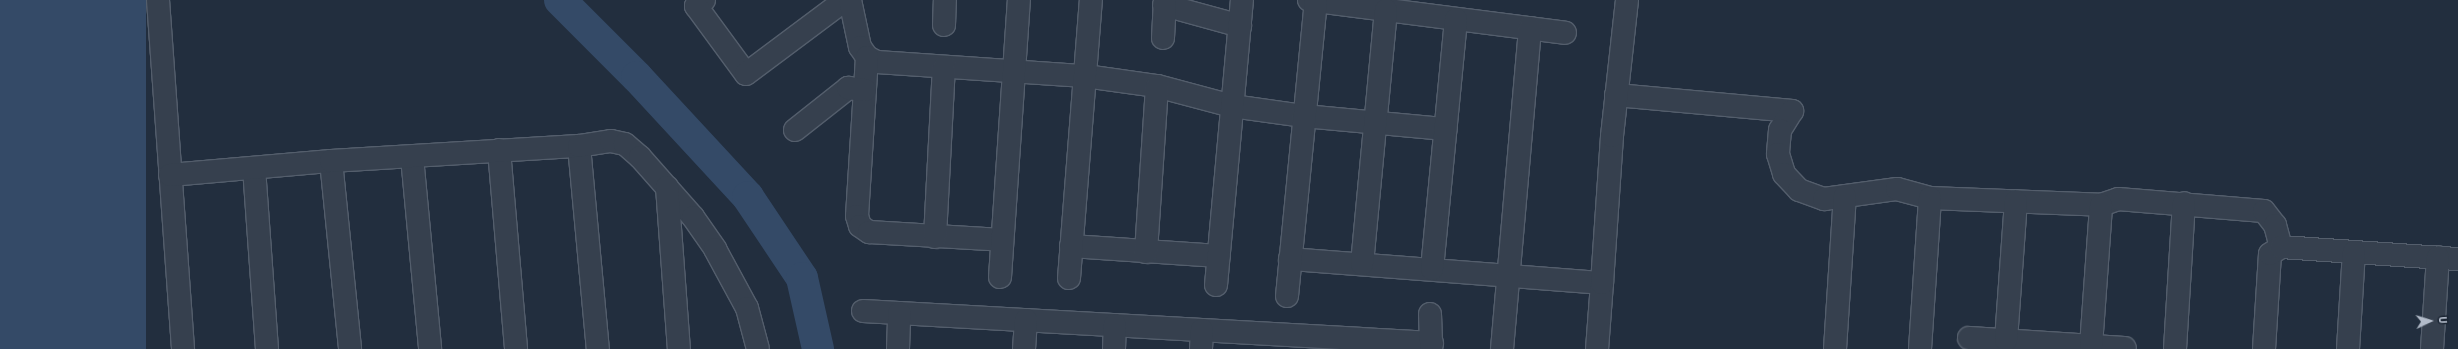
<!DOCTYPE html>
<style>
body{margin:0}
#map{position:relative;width:2458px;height:349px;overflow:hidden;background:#222e3e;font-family:"Source Sans 3",sans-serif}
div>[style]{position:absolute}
.water>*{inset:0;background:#344a67;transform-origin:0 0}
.river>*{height:32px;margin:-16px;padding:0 16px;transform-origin:16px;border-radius:16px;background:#344a67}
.roads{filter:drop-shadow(1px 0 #545e6c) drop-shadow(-1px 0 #545e6c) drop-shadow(0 1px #545e6c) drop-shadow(0 -1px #545e6c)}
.minor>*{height:22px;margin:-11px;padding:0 11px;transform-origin:11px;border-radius:11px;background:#36404e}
span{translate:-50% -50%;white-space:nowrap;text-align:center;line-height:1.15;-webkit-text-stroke:3px #1b2533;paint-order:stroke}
.north{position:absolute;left:2410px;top:301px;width:40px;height:40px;-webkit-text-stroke:3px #1b2533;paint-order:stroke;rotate:86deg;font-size:11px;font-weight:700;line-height:16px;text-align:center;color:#b2bbc9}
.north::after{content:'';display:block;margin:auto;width:14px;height:18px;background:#b2bbc9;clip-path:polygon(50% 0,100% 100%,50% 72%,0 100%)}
</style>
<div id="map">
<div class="water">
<div style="left:0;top:0;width:146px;height:349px"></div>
</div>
<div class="river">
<div style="left:560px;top:0;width:109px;rotate:45deg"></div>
<div style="left:637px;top:77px;width:163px;rotate:47.2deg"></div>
<div style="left:748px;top:197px;width:97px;rotate:56.3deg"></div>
<div style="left:802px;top:278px;width:73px;rotate:77.3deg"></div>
</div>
<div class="roads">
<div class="minor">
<div style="left:158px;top:0;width:350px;rotate:85.9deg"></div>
<div style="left:704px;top:0;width:10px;rotate:143deg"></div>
<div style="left:696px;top:6px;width:84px;rotate:53.7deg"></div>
<div style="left:746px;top:74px;width:124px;rotate:-36.8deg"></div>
<div style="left:850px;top:0;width:48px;rotate:78deg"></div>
<div style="left:860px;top:47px;width:12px;rotate:55deg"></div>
<div style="left:867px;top:57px;width:11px;rotate:27deg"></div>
<div style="left:877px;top:62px;width:208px;rotate:3.9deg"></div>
<div style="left:1085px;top:76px;width:73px;rotate:7.9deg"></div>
<div style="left:1157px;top:86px;width:78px;rotate:14.9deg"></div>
<div style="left:1232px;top:106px;width:73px;rotate:7.9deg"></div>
<div style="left:1304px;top:116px;width:142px;rotate:5.3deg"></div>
<div style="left:1309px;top:0;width:258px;rotate:7.3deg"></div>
<div style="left:1164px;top:5px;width:79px;rotate:15.4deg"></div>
<div style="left:944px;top:25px;width:25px;rotate:-88deg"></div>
<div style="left:1163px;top:38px;width:38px;rotate:-87deg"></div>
<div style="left:867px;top:57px;width:159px;rotate:93.6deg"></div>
<div style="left:857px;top:216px;width:10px;rotate:73deg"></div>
<div style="left:860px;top:226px;width:11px;rotate:34deg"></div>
<div style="left:869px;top:232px;width:133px;rotate:3.4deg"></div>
<div style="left:1616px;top:95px;width:177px;rotate:5.2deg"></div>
<div style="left:1792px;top:111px;width:22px;rotate:122deg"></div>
<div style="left:1780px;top:130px;width:24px;rotate:95deg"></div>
<div style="left:1778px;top:154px;width:21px;rotate:73deg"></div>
<div style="left:1784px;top:174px;width:22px;rotate:47deg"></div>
<div style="left:1799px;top:190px;width:27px;rotate:20deg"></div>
<div style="left:1824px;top:199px;width:74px;rotate:-7.8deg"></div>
<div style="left:1897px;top:189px;width:34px;rotate:15deg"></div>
<div style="left:1930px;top:198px;width:171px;rotate:2.3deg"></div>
<div style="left:2101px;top:205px;width:18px;rotate:-19deg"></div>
<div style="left:2118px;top:199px;width:146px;rotate:4.7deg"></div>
<div style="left:2264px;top:211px;width:18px;rotate:52deg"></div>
<div style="left:2275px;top:225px;width:23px;rotate:75deg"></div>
<div style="left:795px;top:130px;width:68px;rotate:-38.4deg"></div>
<div style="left:848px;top:88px;width:17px;rotate:7deg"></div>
<div style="left:579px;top:146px;width:204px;rotate:84.7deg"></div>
<div style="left:499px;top:150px;width:200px;rotate:85.1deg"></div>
<div style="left:412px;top:157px;width:193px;rotate:84.6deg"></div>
<div style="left:331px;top:161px;width:189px;rotate:84.2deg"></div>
<div style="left:254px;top:168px;width:181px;rotate:85.9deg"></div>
<div style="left:170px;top:175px;width:162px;rotate:-5deg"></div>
<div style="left:331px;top:161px;width:248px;rotate:-3.5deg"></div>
<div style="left:579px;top:146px;width:32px;rotate:-9deg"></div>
<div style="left:611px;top:141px;width:14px;rotate:12deg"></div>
<div style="left:625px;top:144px;width:20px;rotate:41deg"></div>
<div style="left:640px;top:157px;width:80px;rotate:48.5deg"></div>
<div style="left:693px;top:217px;width:39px;rotate:55deg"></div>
<div style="left:715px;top:249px;width:67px;rotate:61.5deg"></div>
<div style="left:747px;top:308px;width:42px;rotate:75deg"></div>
<div style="left:667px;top:187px;width:162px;rotate:85.8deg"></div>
<div style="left:935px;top:237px;width:170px;rotate:-87deg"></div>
<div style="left:1071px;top:246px;width:148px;rotate:3.9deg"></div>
<div style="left:1146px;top:252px;width:166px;rotate:-86.2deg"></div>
<div style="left:1290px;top:259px;width:313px;rotate:4.4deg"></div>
<div style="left:1602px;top:283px;width:66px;rotate:94.3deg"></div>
<div style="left:1362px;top:264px;width:255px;rotate:-84.6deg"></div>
<div style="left:1432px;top:269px;width:251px;rotate:-84.5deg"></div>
<div style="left:1000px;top:277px;width:278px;rotate:-86.1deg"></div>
<div style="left:1069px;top:278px;width:279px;rotate:-85.5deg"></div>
<div style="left:1602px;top:283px;width:147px;rotate:-86.1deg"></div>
<div style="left:1612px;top:136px;width:137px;rotate:-83.7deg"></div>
<div style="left:1216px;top:285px;width:286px;rotate:-84.8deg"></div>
<div style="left:1287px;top:296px;width:296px;rotate:-84.4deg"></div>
<div style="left:863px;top:311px;width:570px;rotate:3.22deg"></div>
<div style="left:1430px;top:314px;width:35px;rotate:88deg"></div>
<div style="left:1969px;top:338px;width:156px;rotate:3.7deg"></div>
<div style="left:2006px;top:340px;width:139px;rotate:-85.9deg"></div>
<div style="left:2091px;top:346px;width:141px;rotate:-85.9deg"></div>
<div style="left:898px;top:349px;width:36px;rotate:-88deg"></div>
<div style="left:1024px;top:349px;width:29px;rotate:-86deg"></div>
<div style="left:1114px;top:349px;width:24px;rotate:-88deg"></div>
<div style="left:1201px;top:349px;width:19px;rotate:-87deg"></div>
<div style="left:1502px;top:349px;width:322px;rotate:-85deg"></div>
<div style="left:1835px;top:349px;width:153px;rotate:-86.3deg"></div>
<div style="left:1920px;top:349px;width:151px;rotate:-86.2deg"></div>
<div style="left:2175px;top:349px;width:146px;rotate:-86.5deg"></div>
<div style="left:2264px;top:349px;width:95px;rotate:-86.4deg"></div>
<div style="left:2270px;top:254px;width:13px;rotate:-32deg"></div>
<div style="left:2281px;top:247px;width:177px;rotate:3.9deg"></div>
<div style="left:2348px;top:349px;width:97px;rotate:-86.5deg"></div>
<div style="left:2432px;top:349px;width:92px;rotate:-86.3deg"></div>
</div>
</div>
<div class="north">U</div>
</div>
